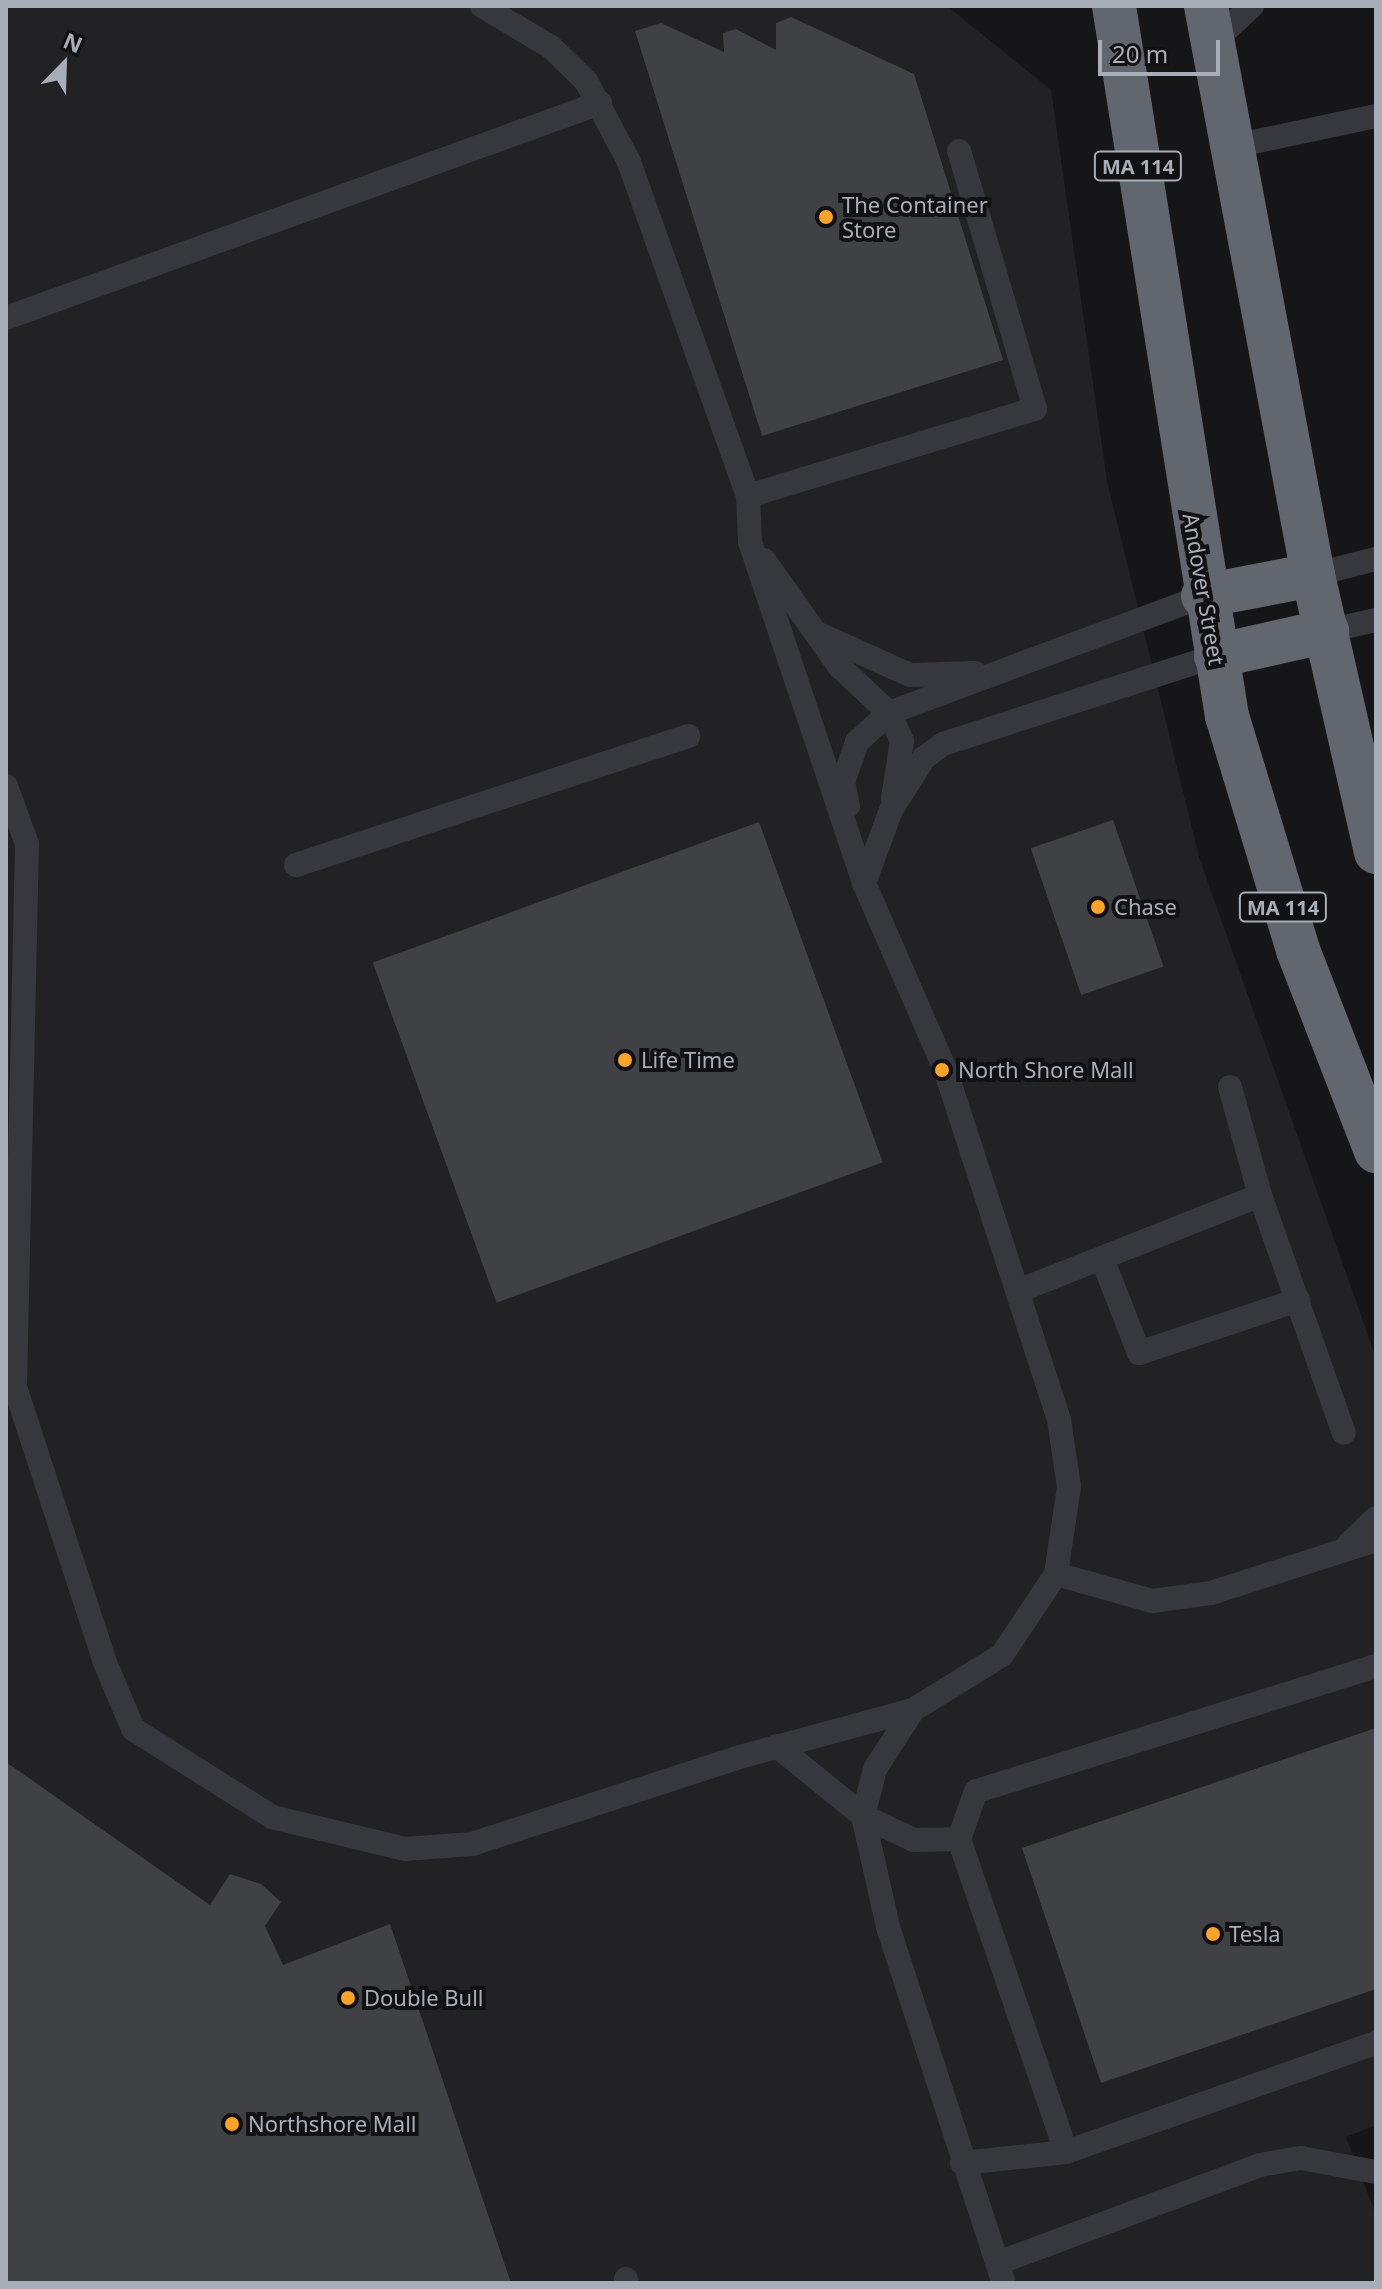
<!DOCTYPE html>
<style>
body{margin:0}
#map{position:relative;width:1382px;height:2289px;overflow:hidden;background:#161618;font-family:"Noto Sans",sans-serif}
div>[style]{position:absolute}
.built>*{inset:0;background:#222225}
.building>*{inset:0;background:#404145;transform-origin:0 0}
.lane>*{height:24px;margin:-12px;padding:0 12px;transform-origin:12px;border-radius:12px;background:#36383d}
.highway>*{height:44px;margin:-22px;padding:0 22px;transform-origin:22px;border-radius:22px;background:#62666e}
.dots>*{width:22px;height:22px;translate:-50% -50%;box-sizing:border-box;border:4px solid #111113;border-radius:50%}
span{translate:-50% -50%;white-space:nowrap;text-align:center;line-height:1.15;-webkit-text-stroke:8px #111113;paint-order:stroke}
.shield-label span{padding:2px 6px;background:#111113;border:2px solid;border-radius:6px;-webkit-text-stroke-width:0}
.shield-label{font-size:20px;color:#a7aeb8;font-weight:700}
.poi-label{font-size:22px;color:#a7aeb8}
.left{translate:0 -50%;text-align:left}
.street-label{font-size:22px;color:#a7aeb8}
.frame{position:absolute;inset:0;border:8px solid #a7aeb8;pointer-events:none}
.north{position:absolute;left:24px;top:24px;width:80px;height:80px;-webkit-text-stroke:6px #111113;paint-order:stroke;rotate:23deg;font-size:22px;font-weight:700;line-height:32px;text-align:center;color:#a7aeb8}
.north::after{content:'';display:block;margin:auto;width:28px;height:36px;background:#a7aeb8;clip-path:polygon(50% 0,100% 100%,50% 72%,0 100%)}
.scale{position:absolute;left:1098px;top:40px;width:122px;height:36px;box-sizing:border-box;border:4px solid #a7aeb8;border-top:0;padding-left:10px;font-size:24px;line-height:28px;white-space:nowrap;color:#a7aeb8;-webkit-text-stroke:6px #111113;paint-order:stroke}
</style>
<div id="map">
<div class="built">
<div style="clip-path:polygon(6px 6px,947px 6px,1051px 90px,1107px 481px,1199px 857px,1376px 1358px,1376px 2125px,1346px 2137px,1376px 2215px,1376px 2283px,6px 2283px)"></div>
</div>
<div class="building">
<div style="clip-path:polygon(791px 17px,914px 74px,1003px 360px,762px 436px,635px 31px,661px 23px,724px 52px,723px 33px,736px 29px,776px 50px,776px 23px)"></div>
<div style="left:1113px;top:820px;width:155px;height:87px;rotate:71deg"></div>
<div style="left:759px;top:822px;width:362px;height:411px;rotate:70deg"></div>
<div style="clip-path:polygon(1376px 1728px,1376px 1989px,1101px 2083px,1022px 1848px)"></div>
<div style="clip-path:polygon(6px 1762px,210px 1905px,230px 1874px,261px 1884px,281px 1902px,265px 1926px,283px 1965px,390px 1924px,511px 2283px,6px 2283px)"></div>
</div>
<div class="lane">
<div style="left:482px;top:6px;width:80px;rotate:30.7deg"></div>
<div style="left:551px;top:47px;width:49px;rotate:44.2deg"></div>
<div style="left:586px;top:81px;width:92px;rotate:62deg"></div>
<div style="left:629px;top:162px;width:355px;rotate:70.4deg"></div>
<div style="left:748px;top:496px;width:46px;rotate:87.5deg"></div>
<div style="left:750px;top:542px;width:360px;rotate:71.5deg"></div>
<div style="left:864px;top:883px;width:206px;rotate:66.5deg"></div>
<div style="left:946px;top:1072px;width:366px;rotate:72deg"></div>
<div style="left:1059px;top:1420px;width:68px;rotate:81.5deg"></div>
<div style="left:1069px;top:1487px;width:88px;rotate:98.5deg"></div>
<div style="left:1056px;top:1574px;width:97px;rotate:123.7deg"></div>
<div style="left:1002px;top:1655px;width:105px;rotate:148.3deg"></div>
<div style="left:913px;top:1710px;width:70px;rotate:122.8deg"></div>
<div style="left:875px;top:1769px;width:49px;rotate:104.3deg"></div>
<div style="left:863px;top:1816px;width:114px;rotate:77.3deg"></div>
<div style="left:888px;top:1927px;width:374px;rotate:72deg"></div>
<div style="left:1213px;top:42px;width:53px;rotate:-42.7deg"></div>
<div style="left:1234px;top:146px;width:145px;rotate:-11.9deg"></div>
<div style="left:6px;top:318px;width:632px;rotate:-19.9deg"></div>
<div style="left:748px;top:496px;width:300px;rotate:-16.9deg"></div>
<div style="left:1035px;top:409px;width:269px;rotate:-106.4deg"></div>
<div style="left:764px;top:560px;width:130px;rotate:54.7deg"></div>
<div style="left:839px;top:666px;width:69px;rotate:43.2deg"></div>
<div style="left:889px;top:713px;width:31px;rotate:65deg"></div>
<div style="left:902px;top:741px;width:58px;rotate:99deg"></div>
<div style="left:1313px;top:575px;width:65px;rotate:-14.3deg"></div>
<div style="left:1327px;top:631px;width:50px;rotate:-12.7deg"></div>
<div style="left:821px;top:635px;width:98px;rotate:24.2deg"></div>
<div style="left:910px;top:675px;width:65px;rotate:-1.8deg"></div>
<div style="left:6px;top:786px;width:62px;rotate:70.1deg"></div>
<div style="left:27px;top:844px;width:543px;rotate:91.27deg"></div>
<div style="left:15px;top:1387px;width:287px;rotate:71.9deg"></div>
<div style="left:104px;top:1660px;width:75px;rotate:67.2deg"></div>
<div style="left:133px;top:1729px;width:165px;rotate:32.3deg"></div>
<div style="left:272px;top:1817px;width:137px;rotate:13.5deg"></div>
<div style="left:405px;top:1849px;width:67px;rotate:-4.3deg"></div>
<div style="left:472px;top:1844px;width:278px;rotate:-18deg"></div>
<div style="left:736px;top:1758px;width:183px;rotate:-15.2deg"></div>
<div style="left:848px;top:806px;width:25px;rotate:-102deg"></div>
<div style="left:843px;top:782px;width:42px;rotate:-70.7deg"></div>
<div style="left:857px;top:742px;width:43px;rotate:-42.2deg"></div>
<div style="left:889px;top:713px;width:335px;rotate:-20.4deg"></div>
<div style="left:296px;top:865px;width:413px;rotate:-18.2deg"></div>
<div style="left:864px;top:883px;width:78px;rotate:-69.7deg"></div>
<div style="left:891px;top:810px;width:62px;rotate:-57.6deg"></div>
<div style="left:924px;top:758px;width:24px;rotate:-36deg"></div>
<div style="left:943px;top:744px;width:287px;rotate:-17.9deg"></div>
<div style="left:1230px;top:1087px;width:112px;rotate:74.5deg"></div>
<div style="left:1102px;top:1258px;width:102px;rotate:68.7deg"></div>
<div style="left:1139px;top:1353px;width:168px;rotate:-18.4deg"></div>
<div style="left:1018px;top:1291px;width:260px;rotate:-21.6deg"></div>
<div style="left:1260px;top:1195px;width:252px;rotate:70.6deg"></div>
<div style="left:1349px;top:1544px;width:37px;rotate:-44deg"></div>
<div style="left:1056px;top:1574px;width:100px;rotate:15.7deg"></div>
<div style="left:1152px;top:1601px;width:60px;rotate:-7.7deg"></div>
<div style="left:1211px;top:1593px;width:173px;rotate:-17.8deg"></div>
<div style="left:1376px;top:1666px;width:419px;rotate:162.6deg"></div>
<div style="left:976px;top:1791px;width:51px;rotate:109.5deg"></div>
<div style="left:959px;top:1839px;width:331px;rotate:71.1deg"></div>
<div style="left:1066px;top:2152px;width:329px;rotate:-19.4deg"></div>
<div style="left:777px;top:1746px;width:111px;rotate:39.1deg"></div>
<div style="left:863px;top:1816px;width:56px;rotate:25.2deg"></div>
<div style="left:914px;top:1840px;width:45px;rotate:-1.3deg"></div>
<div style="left:962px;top:2163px;width:105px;rotate:-6deg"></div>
<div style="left:998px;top:2263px;width:280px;rotate:-20.5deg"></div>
<div style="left:1260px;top:2165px;width:42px;rotate:-9.7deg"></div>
<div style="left:1301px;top:2158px;width:76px;rotate:10.6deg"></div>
<div style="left:626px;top:2279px;width:4px;rotate:76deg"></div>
</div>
<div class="highway">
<div style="left:1114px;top:6px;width:719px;rotate:80.96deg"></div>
<div style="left:1227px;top:716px;width:245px;rotate:73.1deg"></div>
<div style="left:1298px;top:950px;width:216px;rotate:68.8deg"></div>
<div style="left:1206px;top:6px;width:579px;rotate:79.35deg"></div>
<div style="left:1313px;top:575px;width:284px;rotate:77.2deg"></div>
<div style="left:1203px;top:596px;width:112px;rotate:-10.8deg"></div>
<div style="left:1216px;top:656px;width:114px;rotate:-12.7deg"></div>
</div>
<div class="dots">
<div style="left:826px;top:217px;background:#f9a22c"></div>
<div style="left:1098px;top:907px;background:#f9a22c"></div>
<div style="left:625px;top:1060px;background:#f9a22c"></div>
<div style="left:942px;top:1070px;background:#f9a22c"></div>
<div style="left:1213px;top:1934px;background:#f9a22c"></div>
<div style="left:348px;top:1998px;background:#f9a22c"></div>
<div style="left:232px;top:2124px;background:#f9a22c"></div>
</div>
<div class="shield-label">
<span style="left:1138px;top:166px">MA 114</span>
<span style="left:1283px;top:907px">MA 114</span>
</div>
<div class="poi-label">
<span class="left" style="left:842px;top:217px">The Container<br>Store</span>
<span class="left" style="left:1114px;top:907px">Chase</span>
<span class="left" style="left:641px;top:1060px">Life Time</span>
<span class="left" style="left:958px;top:1070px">North Shore Mall</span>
<span class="left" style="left:1229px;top:1934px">Tesla</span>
<span class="left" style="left:364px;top:1998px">Double Bull</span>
<span class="left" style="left:248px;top:2124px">Northshore Mall</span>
</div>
<div class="street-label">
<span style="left:1204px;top:589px;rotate:80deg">Andover Street</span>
</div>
<div class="frame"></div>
<div class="north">N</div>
<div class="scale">20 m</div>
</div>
